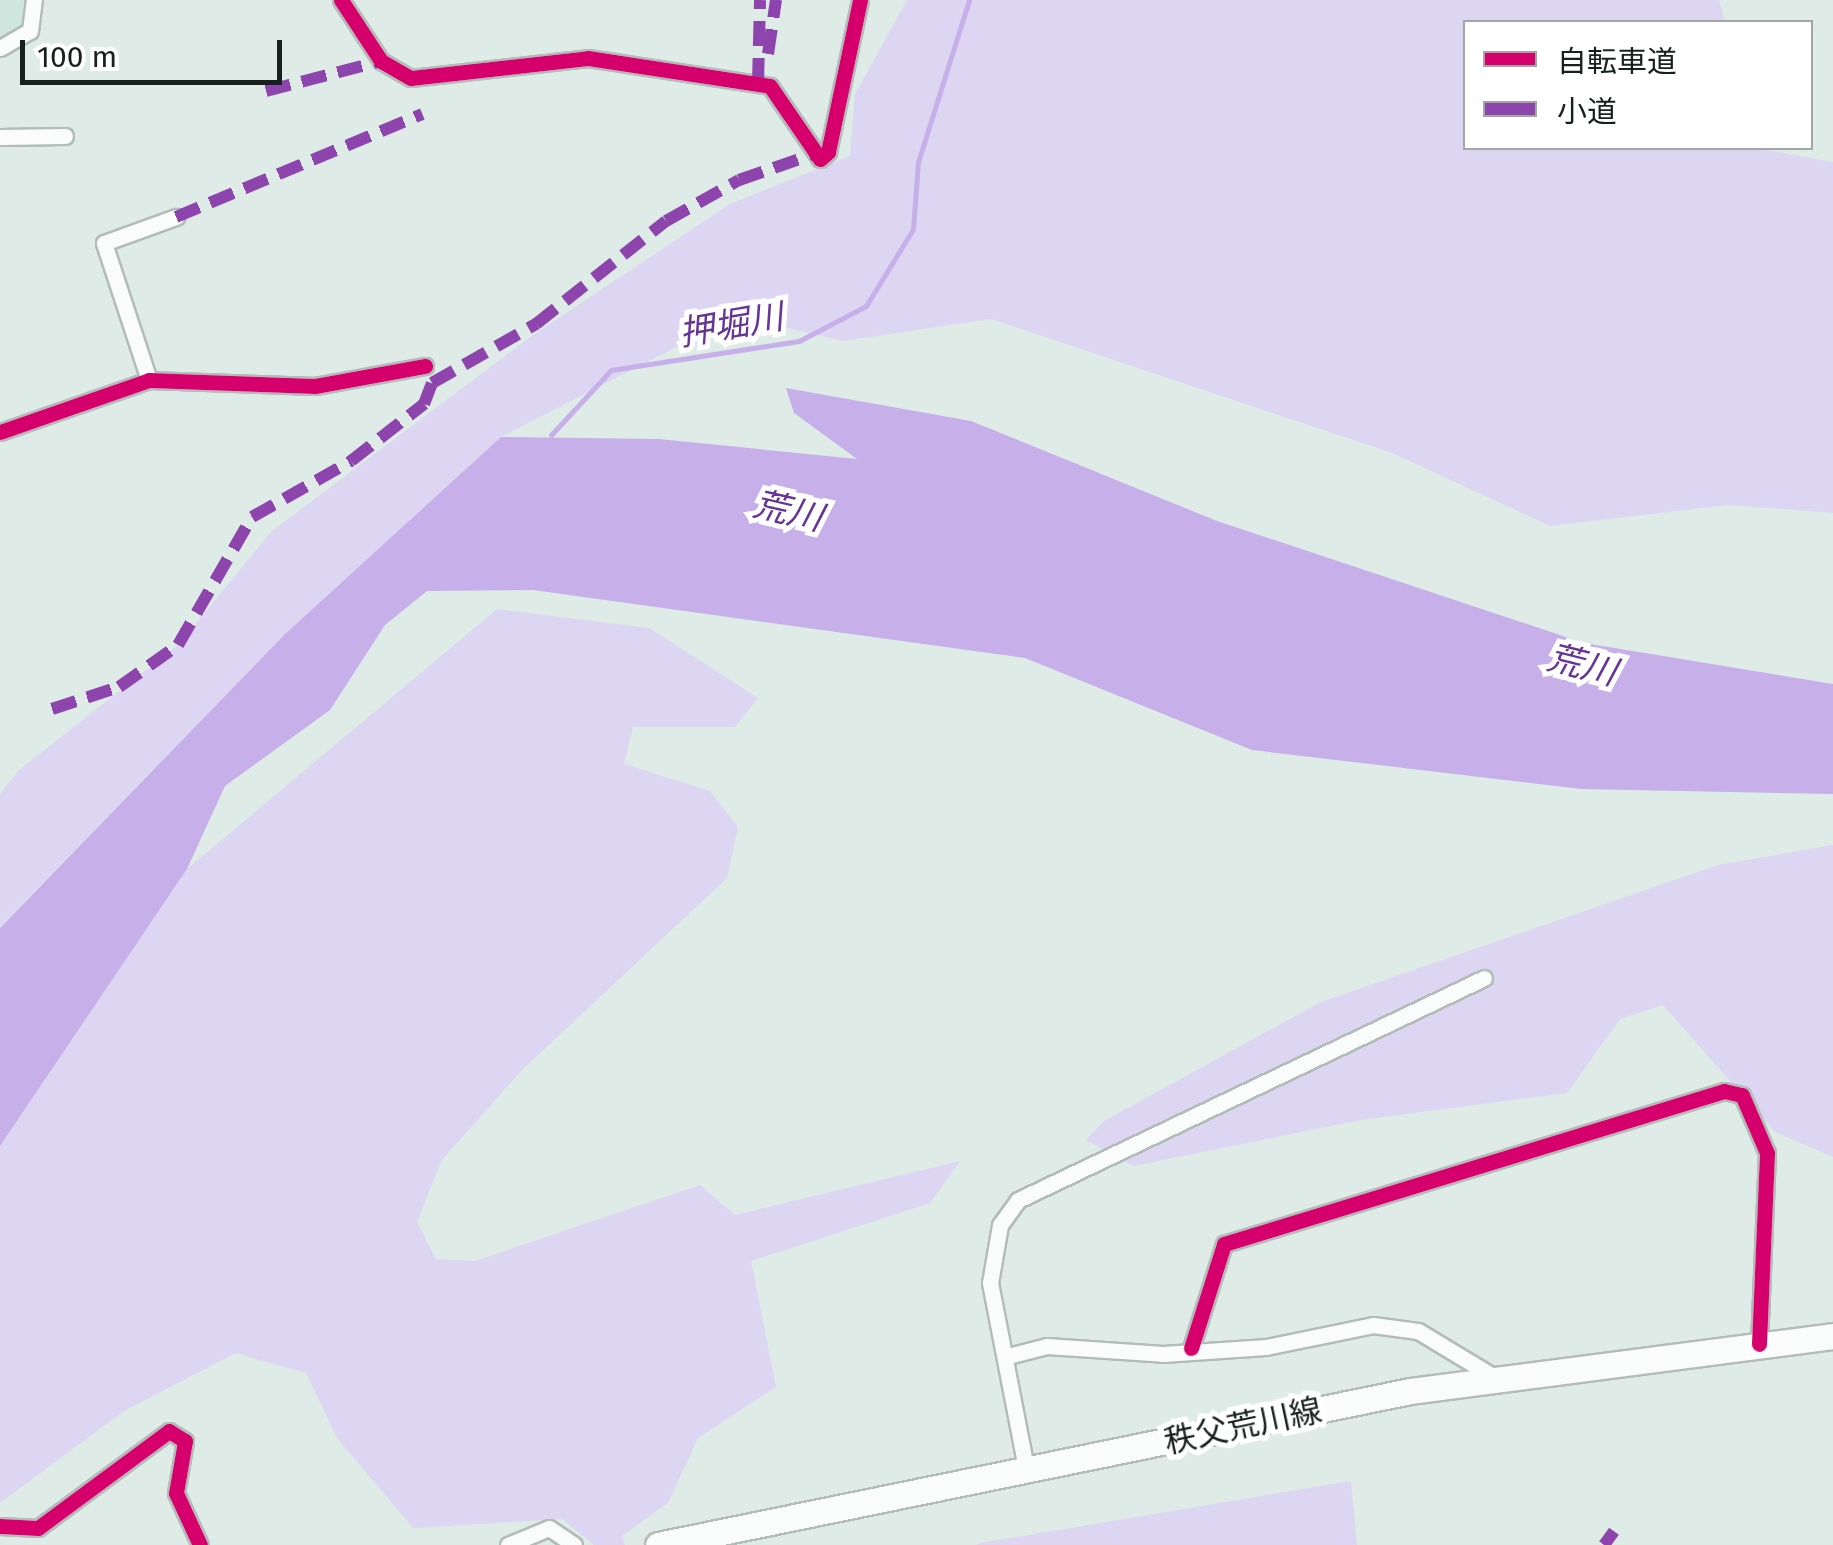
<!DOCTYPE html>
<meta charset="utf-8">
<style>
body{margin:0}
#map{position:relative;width:1833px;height:1545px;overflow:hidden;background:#deebe7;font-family:"Fira Sans","Noto Sans JP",sans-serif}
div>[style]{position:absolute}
.built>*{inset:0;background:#cee6de}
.green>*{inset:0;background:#ddd6f3}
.water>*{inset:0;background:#c7b0ea}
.stream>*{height:5px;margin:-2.5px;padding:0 2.5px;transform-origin:2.5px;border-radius:2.5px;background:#c7b0ea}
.roads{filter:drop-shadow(2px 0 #b2bcb9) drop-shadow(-2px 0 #b2bcb9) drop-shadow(0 2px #b2bcb9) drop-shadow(0 -2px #b2bcb9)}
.minor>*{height:15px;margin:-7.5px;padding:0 7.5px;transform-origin:7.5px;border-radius:7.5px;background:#fafcfb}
.primary>*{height:25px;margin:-12.5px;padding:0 12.5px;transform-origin:12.5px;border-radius:12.5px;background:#fafcfb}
.quiet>*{height:12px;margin-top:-6px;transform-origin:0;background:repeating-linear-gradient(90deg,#8e44ad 0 25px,transparent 0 37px)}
.cycleway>*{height:15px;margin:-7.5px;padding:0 7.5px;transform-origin:7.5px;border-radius:7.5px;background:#d6006c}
span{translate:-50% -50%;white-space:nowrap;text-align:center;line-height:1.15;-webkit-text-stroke:10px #fff;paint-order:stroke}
.street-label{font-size:32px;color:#16201c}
.water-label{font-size:35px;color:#663396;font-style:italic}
.legend{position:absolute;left:1463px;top:20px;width:350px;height:130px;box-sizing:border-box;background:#fff;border:2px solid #a2a6a4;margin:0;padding:12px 18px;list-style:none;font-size:30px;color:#16201c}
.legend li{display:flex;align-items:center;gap:20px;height:50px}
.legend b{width:50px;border:2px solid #a2a6a4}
.scale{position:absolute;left:20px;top:40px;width:262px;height:45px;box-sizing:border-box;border:5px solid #16201c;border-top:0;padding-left:12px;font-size:30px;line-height:35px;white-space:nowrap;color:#16201c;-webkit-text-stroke:8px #fff;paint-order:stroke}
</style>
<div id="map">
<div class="built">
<div style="clip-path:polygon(0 0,34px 0,30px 31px,0 48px)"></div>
</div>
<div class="green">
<div style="clip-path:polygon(907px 0,1719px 0,1725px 22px,1466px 22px,1466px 148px,1756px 148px,1833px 162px,1833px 513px,1728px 505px,1550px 526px,1392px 453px,991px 319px,843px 341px,736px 316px,501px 437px,284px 635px,0 927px,0 794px,19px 770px,178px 645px,272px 531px,533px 335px,730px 204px,850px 156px,855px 94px)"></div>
<div style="clip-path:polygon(497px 609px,649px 628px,758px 698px,735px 727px,633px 727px,624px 764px,710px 791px,738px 827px,727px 878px,521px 1071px,441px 1161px,417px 1222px,436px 1259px,475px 1261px,700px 1185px,735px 1215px,960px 1161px,930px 1203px,751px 1261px,776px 1387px,698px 1438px,668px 1503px,622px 1536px,625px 1545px,594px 1545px,562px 1519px,413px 1528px,337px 1438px,306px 1373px,236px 1353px,124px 1411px,0 1503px,0 1146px,187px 869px)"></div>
<div style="clip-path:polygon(1833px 845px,1833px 1157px,1775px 1132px,1663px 1005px,1620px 1019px,1567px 1093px,1361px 1120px,1133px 1166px,1086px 1140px,1104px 1121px,1321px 1002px,1718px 865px)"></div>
<div style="clip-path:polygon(1351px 1481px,1357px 1545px,976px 1545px,981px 1543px)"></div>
</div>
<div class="water">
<div style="clip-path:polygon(786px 388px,971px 421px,1217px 521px,1584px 643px,1833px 684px,1833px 794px,1581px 789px,1252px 750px,1025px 658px,533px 590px,427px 591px,385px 625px,330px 710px,225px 786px,187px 869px,0 1146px,0 928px,284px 635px,501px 437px,659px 439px,857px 459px,794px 413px)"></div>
</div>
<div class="stream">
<div style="left:551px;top:435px;width:88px;rotate:-47.3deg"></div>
<div style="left:611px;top:370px;width:190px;rotate:-8.8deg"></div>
<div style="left:799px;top:341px;width:76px;rotate:-27.6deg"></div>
<div style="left:866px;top:306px;width:90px;rotate:-58.6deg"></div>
<div style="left:913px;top:229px;width:67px;rotate:-85.7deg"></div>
<div style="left:918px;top:162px;width:170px;rotate:-72.5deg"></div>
</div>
<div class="roads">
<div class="minor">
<div style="left:341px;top:0;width:73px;rotate:56.7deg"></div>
<div style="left:381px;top:61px;width:34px;rotate:30deg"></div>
<div style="left:411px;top:78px;width:178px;rotate:-6.4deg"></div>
<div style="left:588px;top:58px;width:184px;rotate:8.7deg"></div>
<div style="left:770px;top:86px;width:88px;rotate:55.6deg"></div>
<div style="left:820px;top:159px;width:11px;rotate:-41deg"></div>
<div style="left:828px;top:152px;width:155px;rotate:-78.1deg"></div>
<div style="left:0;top:48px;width:34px;rotate:-30deg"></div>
<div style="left:30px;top:31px;width:31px;rotate:-83deg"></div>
<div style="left:0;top:137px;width:65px;rotate:-0.9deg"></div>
<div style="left:149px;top:380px;width:144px;rotate:-108.2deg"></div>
<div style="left:104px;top:243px;width:77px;rotate:-19.9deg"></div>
<div style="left:0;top:432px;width:158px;rotate:-19.2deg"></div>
<div style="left:149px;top:380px;width:166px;rotate:2.1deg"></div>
<div style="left:315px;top:386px;width:112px;rotate:-10.3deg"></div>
<div style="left:1191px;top:1348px;width:109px;rotate:-72.4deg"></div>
<div style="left:1224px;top:1244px;width:523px;rotate:-17.01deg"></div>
<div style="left:1724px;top:1091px;width:18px;rotate:13deg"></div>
<div style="left:1742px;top:1095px;width:63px;rotate:66.7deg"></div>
<div style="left:1767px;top:1153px;width:191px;rotate:92.4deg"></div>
<div style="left:1008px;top:1356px;width:40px;rotate:-14.4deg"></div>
<div style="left:1047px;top:1346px;width:116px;rotate:3.9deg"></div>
<div style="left:1163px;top:1354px;width:103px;rotate:-3.9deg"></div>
<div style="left:1266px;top:1347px;width:109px;rotate:-11.6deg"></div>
<div style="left:1373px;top:1325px;width:45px;rotate:7.6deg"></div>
<div style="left:1418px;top:1331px;width:91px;rotate:31.1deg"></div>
<div style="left:1027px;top:1473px;width:194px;rotate:-101deg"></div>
<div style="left:990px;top:1283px;width:59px;rotate:-80.2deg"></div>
<div style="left:1000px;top:1225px;width:31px;rotate:-54deg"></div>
<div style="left:1018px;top:1200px;width:516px;rotate:-25.47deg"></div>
<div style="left:0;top:1526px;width:38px;rotate:3deg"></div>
<div style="left:38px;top:1528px;width:163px;rotate:-36.5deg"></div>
<div style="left:169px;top:1431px;width:19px;rotate:32deg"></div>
<div style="left:185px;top:1441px;width:53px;rotate:99.8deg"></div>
<div style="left:176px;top:1493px;width:57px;rotate:65.2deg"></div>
<div style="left:508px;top:1545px;width:44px;rotate:-22.5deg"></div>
<div style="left:549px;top:1528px;width:30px;rotate:34deg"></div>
</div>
<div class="primary">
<div style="left:658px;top:1545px;width:768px;rotate:-11.57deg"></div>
<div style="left:1410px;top:1391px;width:427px;rotate:-7.4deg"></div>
</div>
</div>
<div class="quiet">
<div style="left:768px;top:54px;width:55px;rotate:-81.6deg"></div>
<div style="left:758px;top:83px;width:83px;rotate:-88.6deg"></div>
<div style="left:266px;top:91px;width:119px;rotate:-14.6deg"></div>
<div style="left:176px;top:217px;width:267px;rotate:-22.7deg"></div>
<div style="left:52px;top:709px;width:71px;rotate:-18.2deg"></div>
<div style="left:119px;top:687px;width:72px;rotate:-35.4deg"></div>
<div style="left:178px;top:645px;width:148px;rotate:-60deg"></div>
<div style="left:252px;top:517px;width:114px;rotate:-29.5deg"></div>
<div style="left:351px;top:461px;width:93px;rotate:-38deg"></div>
<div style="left:424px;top:404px;width:22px;rotate:-69deg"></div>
<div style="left:432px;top:383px;width:120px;rotate:-29.6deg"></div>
<div style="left:536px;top:324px;width:166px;rotate:-38.4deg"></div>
<div style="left:666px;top:221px;width:84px;rotate:-29.3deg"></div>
<div style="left:739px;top:180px;width:76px;rotate:-19.1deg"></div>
<div style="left:1604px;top:1545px;width:17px;rotate:-54deg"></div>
</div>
<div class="cycleway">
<div style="left:341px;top:0;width:73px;rotate:56.7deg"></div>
<div style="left:381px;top:61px;width:34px;rotate:30deg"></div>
<div style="left:411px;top:78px;width:178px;rotate:-6.4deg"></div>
<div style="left:588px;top:58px;width:184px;rotate:8.7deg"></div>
<div style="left:770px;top:86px;width:88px;rotate:55.6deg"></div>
<div style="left:820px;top:159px;width:11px;rotate:-41deg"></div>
<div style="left:828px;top:152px;width:155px;rotate:-78.1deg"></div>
<div style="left:0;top:432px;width:158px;rotate:-19.2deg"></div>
<div style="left:149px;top:380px;width:166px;rotate:2.1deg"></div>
<div style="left:315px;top:386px;width:112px;rotate:-10.3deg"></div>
<div style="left:1191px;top:1348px;width:109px;rotate:-72.4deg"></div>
<div style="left:1224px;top:1244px;width:523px;rotate:-17.01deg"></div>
<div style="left:1724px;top:1091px;width:18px;rotate:13deg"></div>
<div style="left:1742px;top:1095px;width:63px;rotate:66.7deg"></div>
<div style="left:1767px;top:1153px;width:191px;rotate:92.4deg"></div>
<div style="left:0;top:1526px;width:38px;rotate:3deg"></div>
<div style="left:38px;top:1528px;width:163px;rotate:-36.5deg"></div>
<div style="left:169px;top:1431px;width:19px;rotate:32deg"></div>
<div style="left:185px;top:1441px;width:53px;rotate:99.8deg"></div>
<div style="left:176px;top:1493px;width:57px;rotate:65.2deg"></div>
</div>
<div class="street-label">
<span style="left:1243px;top:1426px;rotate:-12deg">秩父荒川線</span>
</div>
<div class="water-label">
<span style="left:731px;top:325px;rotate:-10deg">押堀川</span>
<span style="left:788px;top:511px;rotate:13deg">荒川</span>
<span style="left:1582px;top:665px;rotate:14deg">荒川</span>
</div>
<ul class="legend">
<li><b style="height:12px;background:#d6006c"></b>自転車道</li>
<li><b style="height:12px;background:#8e44ad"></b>小道</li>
</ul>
<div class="scale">100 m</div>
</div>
